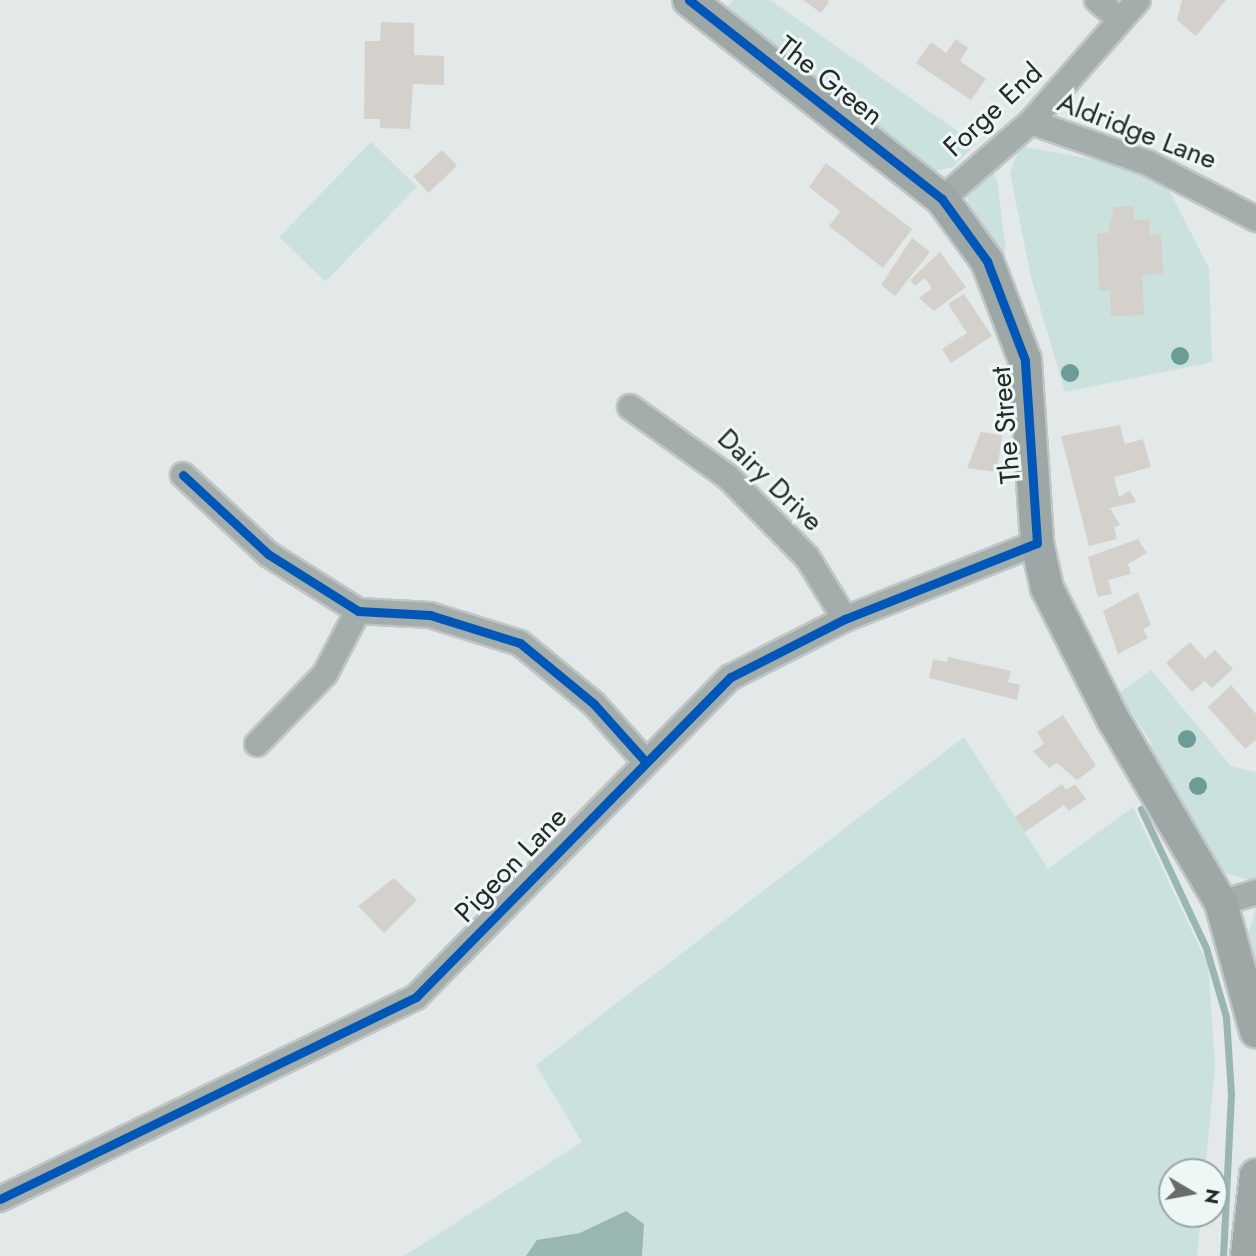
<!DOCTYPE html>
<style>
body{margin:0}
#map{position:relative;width:1256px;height:1256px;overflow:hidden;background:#e3e8e8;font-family:Jost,sans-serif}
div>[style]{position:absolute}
.green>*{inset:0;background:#cae1de;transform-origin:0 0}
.water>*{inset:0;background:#9ab6b3}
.stream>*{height:7px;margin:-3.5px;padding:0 3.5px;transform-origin:3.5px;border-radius:3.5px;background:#9ab6b3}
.building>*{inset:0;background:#d4d0cc;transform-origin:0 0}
.roads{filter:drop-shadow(2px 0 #c2c5c5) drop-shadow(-2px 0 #c2c5c5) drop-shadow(0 2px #c2c5c5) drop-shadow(0 -2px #c2c5c5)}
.minor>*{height:24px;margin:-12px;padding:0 12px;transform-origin:12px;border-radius:12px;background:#a2adac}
.major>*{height:32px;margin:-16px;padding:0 16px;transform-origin:16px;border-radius:16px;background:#9ca7a6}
.cycleway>*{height:9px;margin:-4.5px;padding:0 4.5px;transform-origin:4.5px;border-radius:4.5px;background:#0057b8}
.trees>*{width:18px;height:18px;margin:-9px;border-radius:50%;background:#6c9c98}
span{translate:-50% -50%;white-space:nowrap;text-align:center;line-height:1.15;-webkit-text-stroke:6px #edf8f6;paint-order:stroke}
.street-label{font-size:28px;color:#252928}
.north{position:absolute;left:1158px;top:1158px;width:70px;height:70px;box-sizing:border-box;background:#edf8f6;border:2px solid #9da5a4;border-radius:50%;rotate:100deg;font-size:19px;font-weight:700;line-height:28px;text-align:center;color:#252928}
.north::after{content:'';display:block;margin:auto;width:24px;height:32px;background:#686c6b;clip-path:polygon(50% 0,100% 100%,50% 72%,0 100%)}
</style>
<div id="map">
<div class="green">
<div style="clip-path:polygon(733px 0,770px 0,976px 144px,953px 167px,931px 172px,724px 12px)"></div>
<div style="left:371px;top:142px;width:64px;height:132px;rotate:44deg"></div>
<div style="clip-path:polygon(1020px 146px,1135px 167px,1167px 186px,1209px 268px,1212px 362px,1065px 392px,1031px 277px,1010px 173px)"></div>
<div style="clip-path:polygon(989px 165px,997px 180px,1006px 251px,997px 251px,969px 210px,967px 189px)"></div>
<div style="clip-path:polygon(1151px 670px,1231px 766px,1256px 772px,1256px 882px,1221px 872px,1136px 753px,1152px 744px,1119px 693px)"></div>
<div style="clip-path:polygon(964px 737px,1048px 869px,1133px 807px,1208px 965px,1215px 1066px,1205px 1172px,1172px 1172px,1172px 1214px,1201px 1214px,1197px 1256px,404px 1256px,582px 1142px,536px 1065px)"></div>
<div style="clip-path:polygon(1256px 907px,1256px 1031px,1247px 938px)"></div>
</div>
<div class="water">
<div style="clip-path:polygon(626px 1211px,644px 1224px,642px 1256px,526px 1256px,537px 1240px,580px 1233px)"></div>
</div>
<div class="stream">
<div style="left:1141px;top:809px;width:153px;rotate:64.9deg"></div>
<div style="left:1206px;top:948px;width:72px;rotate:73.8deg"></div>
<div style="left:1226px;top:1017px;width:77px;rotate:86.3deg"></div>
<div style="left:1231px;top:1094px;width:162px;rotate:92.8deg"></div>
</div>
<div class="building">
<div style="clip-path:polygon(803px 0,827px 0,829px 2px,821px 13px)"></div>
<div style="clip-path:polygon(1182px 0,1226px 0,1196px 36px,1177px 20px)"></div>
<div style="clip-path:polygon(381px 22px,414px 23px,414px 55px,444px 56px,444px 85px,413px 84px,410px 129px,380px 128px,380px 119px,364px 119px,365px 41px,380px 41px)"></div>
<div style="clip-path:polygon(956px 39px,968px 48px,960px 61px,986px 79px,971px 100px,916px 63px,931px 42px,946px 53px)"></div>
<div style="left:442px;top:150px;width:22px;height:39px;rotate:47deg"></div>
<div style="clip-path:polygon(826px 163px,912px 229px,883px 268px,829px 226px,840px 211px,809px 187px)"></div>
<div style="clip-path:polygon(1134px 206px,1134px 220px,1149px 219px,1150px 235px,1161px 234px,1163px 274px,1142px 275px,1144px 315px,1111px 316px,1110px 290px,1099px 291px,1097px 233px,1108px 233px,1114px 207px)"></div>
<div style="clip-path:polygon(912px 238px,930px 252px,895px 296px,881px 285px)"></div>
<div style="clip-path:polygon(940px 252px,966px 287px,934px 311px,919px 298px,932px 288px,925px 278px,915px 286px,910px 280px)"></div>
<div style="clip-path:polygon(964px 294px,992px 336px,951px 363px,942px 349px,967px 333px,948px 304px)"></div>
<div style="clip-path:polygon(1120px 425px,1125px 444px,1143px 439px,1151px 467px,1114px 477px,1119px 497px,1130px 491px,1136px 502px,1110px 508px,1120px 525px,1114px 527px,1117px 539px,1089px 546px,1061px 436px)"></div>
<div style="clip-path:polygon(981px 432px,1002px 435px,997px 472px,967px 468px)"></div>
<div style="clip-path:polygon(1138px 539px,1147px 553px,1128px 564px,1131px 574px,1108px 580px,1112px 594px,1098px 597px,1088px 557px)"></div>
<div style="clip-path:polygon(1138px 592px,1151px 625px,1143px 629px,1148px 638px,1118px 654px,1103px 611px)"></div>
<div style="clip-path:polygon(1190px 642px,1205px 659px,1215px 650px,1233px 669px,1212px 688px,1205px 681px,1192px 692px,1166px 663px)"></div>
<div style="clip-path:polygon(948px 657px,1011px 671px,1008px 682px,1020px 685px,1017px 700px,929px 678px,933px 659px,947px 662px)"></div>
<div style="clip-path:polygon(1231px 685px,1256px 714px,1256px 740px,1245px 749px,1208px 707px)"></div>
<div style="clip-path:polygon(1063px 715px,1096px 766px,1077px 780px,1057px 763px,1049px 768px,1033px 751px,1044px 744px,1037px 732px)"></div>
<div style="clip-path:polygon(1062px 784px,1066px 790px,1075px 784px,1086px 799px,1069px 811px,1064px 805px,1025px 832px,1015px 817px)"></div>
<div style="clip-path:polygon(394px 878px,417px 900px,384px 933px,358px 906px)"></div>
</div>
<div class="roads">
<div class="minor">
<div style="left:1097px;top:0;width:30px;rotate:40deg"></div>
<div style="left:1031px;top:122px;width:124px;rotate:19.3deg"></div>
<div style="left:1148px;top:163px;width:122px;rotate:27.4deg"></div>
<div style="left:942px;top:199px;width:118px;rotate:-40.9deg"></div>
<div style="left:1031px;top:122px;width:162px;rotate:-48.7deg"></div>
<div style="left:630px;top:407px;width:120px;rotate:35.5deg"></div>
<div style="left:728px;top:477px;width:112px;rotate:45.4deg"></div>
<div style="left:807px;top:557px;width:73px;rotate:58.5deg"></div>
<div style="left:183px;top:475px;width:116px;rotate:42.9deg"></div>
<div style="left:268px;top:554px;width:107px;rotate:32.3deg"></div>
<div style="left:358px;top:611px;width:72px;rotate:3.2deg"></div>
<div style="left:430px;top:615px;width:94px;rotate:17.3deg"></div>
<div style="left:520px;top:643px;width:96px;rotate:39.5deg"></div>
<div style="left:594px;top:704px;width:75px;rotate:48.2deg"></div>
<div style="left:257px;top:744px;width:98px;rotate:-45.8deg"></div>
<div style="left:325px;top:674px;width:71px;rotate:-62.4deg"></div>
<div style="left:1221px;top:903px;width:37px;rotate:-17deg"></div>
<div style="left:0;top:1199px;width:462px;rotate:-25.9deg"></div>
<div style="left:416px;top:997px;width:449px;rotate:-45.5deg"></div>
<div style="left:731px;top:677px;width:128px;rotate:-27deg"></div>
<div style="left:845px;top:619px;width:206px;rotate:-21.6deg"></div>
</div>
<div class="major">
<div style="left:689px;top:0;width:322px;rotate:38.2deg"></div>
<div style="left:942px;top:199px;width:77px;rotate:54deg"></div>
<div style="left:987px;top:261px;width:106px;rotate:69deg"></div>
<div style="left:1025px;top:360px;width:183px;rotate:86.2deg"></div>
<div style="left:1037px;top:543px;width:46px;rotate:77.5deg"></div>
<div style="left:1047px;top:588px;width:147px;rotate:63.3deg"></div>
<div style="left:1113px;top:719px;width:213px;rotate:59.6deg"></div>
<div style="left:1221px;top:903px;width:133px;rotate:74.7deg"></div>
<div style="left:1247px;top:1256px;width:81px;rotate:-83.7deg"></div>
</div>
</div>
<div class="cycleway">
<div style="left:183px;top:475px;width:116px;rotate:42.9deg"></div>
<div style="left:268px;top:554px;width:107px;rotate:32.3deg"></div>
<div style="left:358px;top:611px;width:72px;rotate:3.2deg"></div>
<div style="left:430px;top:615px;width:94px;rotate:17.3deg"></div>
<div style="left:520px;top:643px;width:96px;rotate:39.5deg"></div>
<div style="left:594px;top:704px;width:75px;rotate:48.2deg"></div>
<div style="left:0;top:1199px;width:462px;rotate:-25.9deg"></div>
<div style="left:416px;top:997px;width:449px;rotate:-45.5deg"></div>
<div style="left:731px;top:677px;width:128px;rotate:-27deg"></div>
<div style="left:845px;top:619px;width:206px;rotate:-21.6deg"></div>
<div style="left:1037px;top:543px;width:183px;rotate:-93.8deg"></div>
<div style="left:1025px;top:360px;width:106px;rotate:-111deg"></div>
<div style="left:987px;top:261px;width:77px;rotate:-126deg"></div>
<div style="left:942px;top:199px;width:322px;rotate:-141.8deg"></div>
</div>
<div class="trees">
<div style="left:1180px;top:356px"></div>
<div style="left:1070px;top:373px"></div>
<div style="left:1187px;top:739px"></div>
<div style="left:1198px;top:786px"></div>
</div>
<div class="street-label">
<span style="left:830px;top:81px;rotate:38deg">The Green</span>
<span style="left:993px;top:110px;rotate:-43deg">Forge End</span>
<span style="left:1137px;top:131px;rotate:21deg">Aldridge Lane</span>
<span style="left:1006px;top:425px;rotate:-95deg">The Street</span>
<span style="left:770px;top:480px;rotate:44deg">Dairy Drive</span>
<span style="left:511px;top:865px;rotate:-46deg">Pigeon Lane</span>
</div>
<div class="north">N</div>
</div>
